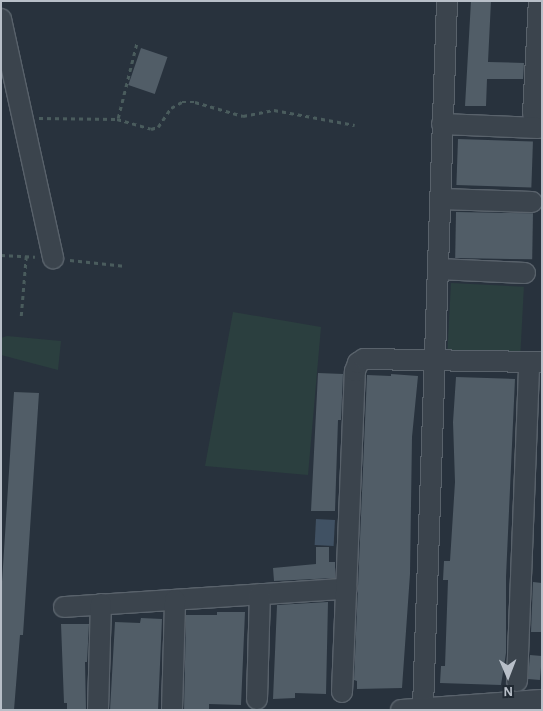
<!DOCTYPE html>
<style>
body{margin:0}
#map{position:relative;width:543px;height:711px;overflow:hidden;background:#28323d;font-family:"Alegreya Sans",sans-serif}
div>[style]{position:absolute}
.green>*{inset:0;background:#2b3f3f;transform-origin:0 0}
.water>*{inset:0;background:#405163;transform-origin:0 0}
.building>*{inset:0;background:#515d67;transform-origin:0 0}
.path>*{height:2.5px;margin-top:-1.25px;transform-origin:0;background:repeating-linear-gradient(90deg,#4a5c5d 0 4px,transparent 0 8px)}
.roads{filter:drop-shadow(1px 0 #59626b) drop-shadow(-1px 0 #59626b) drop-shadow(0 1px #59626b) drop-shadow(0 -1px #59626b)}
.minor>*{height:20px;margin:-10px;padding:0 10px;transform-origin:10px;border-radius:10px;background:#3b444d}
span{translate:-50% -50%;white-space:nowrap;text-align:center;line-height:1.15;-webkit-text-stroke:5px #202932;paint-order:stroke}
.frame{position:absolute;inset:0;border:2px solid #b8bfc8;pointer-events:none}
.north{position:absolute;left:483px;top:651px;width:50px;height:50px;-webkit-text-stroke:4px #202932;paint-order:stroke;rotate:179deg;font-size:14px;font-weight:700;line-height:20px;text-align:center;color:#b8bfc8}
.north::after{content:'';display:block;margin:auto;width:18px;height:22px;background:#b8bfc8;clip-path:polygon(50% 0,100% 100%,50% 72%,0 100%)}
</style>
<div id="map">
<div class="green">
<div style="left:451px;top:283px;width:73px;height:67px;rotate:3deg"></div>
<div style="clip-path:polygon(233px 312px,321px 327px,308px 475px,205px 466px)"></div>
<div style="clip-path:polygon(7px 336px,61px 341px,58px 370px,1px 355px,1px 338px)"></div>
</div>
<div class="water">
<div style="left:316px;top:519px;width:19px;height:26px;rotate:3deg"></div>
</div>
<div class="building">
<div style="clip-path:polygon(471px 1px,491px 1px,488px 62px,524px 63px,523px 79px,487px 79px,486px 106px,465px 106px)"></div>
<div style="left:141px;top:48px;width:28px;height:39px;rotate:19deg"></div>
<div style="left:458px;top:139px;width:75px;height:46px;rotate:2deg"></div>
<div style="left:456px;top:212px;width:77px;height:46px;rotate:1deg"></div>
<div style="clip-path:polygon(318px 373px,343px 374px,341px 420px,338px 420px,335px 511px,311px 511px)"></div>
<div style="clip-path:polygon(391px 374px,418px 376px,412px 437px,410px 574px,402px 688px,357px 689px,357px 681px,354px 680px,367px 375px,391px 376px)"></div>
<div style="clip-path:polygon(456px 377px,515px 379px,506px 577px,506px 653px,501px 685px,440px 683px,441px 666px,445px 666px,448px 580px,443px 580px,444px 561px,450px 561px,455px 482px,453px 422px)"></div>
<div style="clip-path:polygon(14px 392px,39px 393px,23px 635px,20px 635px,14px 710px,1px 710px,1px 598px)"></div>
<div style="clip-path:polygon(316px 547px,329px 547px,329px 562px,335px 562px,335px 578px,274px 581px,273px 568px,316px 564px)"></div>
<div style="clip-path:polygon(533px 582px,542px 583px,542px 632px,531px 632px)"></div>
<div style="clip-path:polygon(328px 602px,326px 694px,295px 693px,295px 698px,273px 699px,277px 605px)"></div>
<div style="clip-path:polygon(217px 612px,245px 612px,241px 705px,209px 704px,209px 710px,184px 710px,186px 615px,217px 615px)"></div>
<div style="clip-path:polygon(141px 618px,162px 619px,158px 710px,110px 710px,115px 622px,140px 623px)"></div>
<div style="clip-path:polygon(61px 624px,89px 624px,87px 662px,85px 662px,86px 710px,67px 710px,67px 703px,64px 703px)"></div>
<div style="left:530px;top:655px;width:12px;height:24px;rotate:5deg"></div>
</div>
<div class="path">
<div style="left:39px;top:118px;width:78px;rotate:0.7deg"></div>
<div style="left:117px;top:119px;width:35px;rotate:16deg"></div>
<div style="left:151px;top:129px;width:7px;rotate:-16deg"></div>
<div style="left:158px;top:127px;width:23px;rotate:-56deg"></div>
<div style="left:171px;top:108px;width:13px;rotate:-29deg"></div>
<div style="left:182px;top:102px;width:13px"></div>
<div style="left:195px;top:102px;width:50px;rotate:16.3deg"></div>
<div style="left:243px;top:116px;width:32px;rotate:-11deg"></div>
<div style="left:274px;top:110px;width:82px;rotate:10.5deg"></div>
<div style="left:118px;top:118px;width:78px;rotate:-76deg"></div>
<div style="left:1px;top:255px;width:34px;rotate:3deg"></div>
<div style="left:70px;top:260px;width:56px;rotate:6.1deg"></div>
<div style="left:21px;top:316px;width:60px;rotate:-85.2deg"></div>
</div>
<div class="roads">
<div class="minor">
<div style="left:1px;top:19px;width:245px;rotate:77.7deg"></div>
<div style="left:533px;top:114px;width:113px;rotate:-87deg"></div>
<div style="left:442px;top:124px;width:96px;rotate:2.4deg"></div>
<div style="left:441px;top:199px;width:91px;rotate:1.9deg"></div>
<div style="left:438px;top:269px;width:87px;rotate:2.6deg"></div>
<div style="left:64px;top:607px;width:283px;rotate:-3.7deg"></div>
<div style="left:517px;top:681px;width:319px;rotate:-87.8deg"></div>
<div style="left:342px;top:692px;width:321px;rotate:-87.7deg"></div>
<div style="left:355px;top:371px;width:9px;rotate:-69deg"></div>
<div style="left:358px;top:363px;width:7px;rotate:-34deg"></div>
<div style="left:364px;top:359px;width:178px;rotate:1deg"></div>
<div style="left:257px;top:699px;width:105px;rotate:-88.4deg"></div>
<div style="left:423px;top:707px;width:706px;rotate:-88.05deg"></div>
<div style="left:98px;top:710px;width:106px;rotate:-88.4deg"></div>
<div style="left:172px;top:710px;width:110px;rotate:-88.4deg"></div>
<div style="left:401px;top:710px;width:141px;rotate:-4.1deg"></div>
</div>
</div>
<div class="frame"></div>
<div class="north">N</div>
</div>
